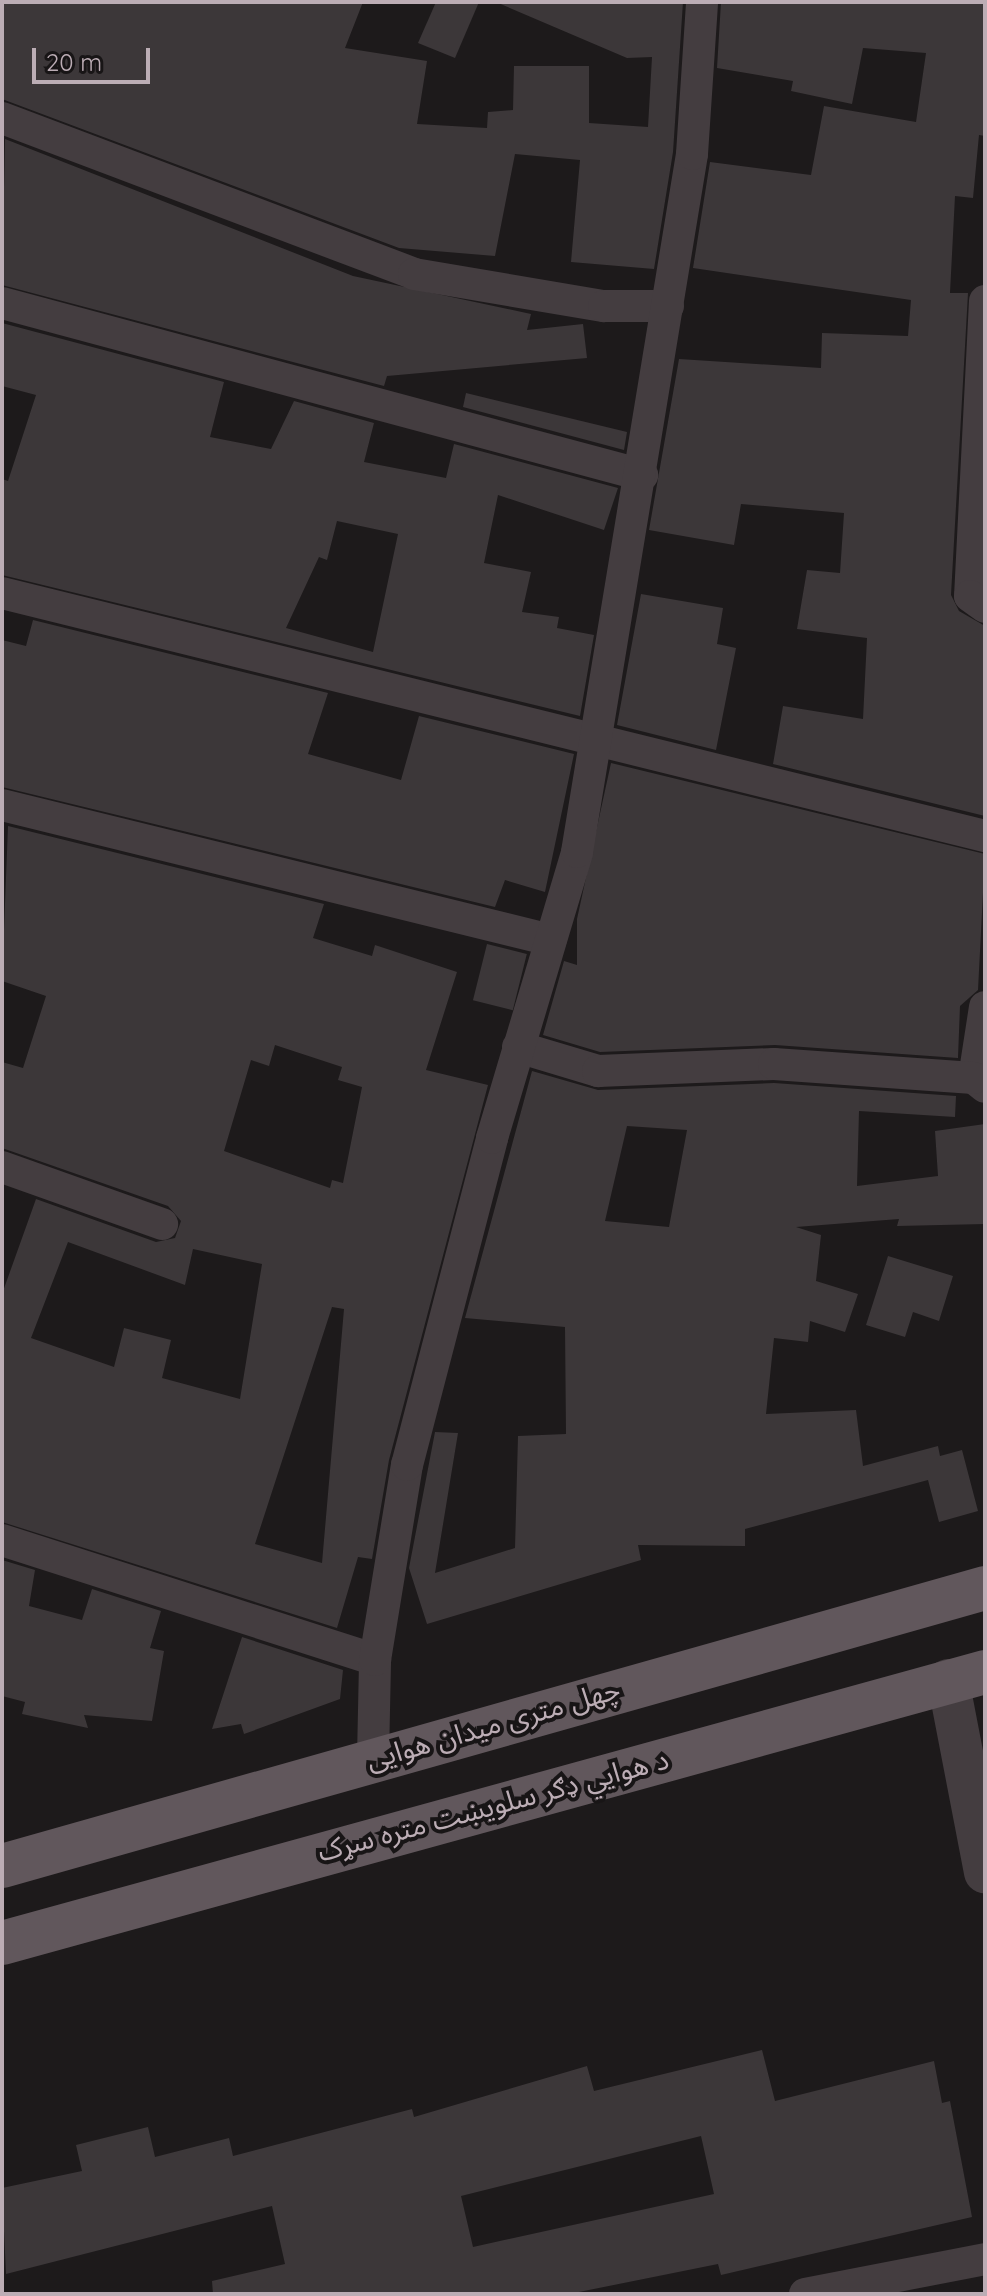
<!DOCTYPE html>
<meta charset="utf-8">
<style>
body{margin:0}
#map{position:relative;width:987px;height:2296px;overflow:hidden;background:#1d1a1b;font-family:Quicksand,"Noto Sans Arabic",sans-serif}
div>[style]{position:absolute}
.building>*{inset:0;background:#3c3739;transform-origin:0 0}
.minor>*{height:32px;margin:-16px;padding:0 16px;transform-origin:16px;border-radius:16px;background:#443d40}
.tertiary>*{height:42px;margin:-21px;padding:0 21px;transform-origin:21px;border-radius:21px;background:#443d40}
.primary>*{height:44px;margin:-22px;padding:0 22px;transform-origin:22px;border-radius:22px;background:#61575c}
span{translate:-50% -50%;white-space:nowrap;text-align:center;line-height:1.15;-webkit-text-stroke:8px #181516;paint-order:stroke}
.street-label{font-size:28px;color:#bcadb5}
.frame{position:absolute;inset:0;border:4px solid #bcadb5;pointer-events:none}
.scale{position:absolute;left:32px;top:48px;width:118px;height:36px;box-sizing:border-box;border:4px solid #bcadb5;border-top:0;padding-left:10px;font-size:24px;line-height:28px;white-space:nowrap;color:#bcadb5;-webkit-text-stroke:6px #181516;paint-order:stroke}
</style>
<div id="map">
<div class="building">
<div style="clip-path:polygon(2px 2px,363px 2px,345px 48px,427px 61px,417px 124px,487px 128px,488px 112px,513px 110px,514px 66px,589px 66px,589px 123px,648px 127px,652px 57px,627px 58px,496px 2px,683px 2px,673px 152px,654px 269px,571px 262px,580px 160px,515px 154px,495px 256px,399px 248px,2px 99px)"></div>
<div style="clip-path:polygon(436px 2px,479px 2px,455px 58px,418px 43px)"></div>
<div style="clip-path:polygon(721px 2px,985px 2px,985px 136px,979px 135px,973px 198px,955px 196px,950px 293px,968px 293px,951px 595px,959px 611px,985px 626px,985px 816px,773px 764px,783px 706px,863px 719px,867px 638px,797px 629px,807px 570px,840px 573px,844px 513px,741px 504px,734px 545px,649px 530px,679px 359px,821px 368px,822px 333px,908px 336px,911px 300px,693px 268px,710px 162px,811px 175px,824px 106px,916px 122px,926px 53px,863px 48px,852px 104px,791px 91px,793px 81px,717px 68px)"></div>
<div style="clip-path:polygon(5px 139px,353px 276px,531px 314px,527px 330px,583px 324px,587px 358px,387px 376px,384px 386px,2px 285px)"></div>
<div style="clip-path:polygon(evenodd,2px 323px,224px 382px,210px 437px,271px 449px,294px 401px,374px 423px,364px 462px,446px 478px,454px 444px,618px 488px,604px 530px,498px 495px,484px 563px,531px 572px,522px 612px,559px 617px,557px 628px,594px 635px,580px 716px,2px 575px,2px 479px,8px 481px,36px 395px,2px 386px,2px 323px,337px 521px,398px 534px,373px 652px,286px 628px,319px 557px,327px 560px,337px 521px)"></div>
<div style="clip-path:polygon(466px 393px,627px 432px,624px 450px,463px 407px)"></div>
<div style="clip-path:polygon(641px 594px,723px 608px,717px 644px,736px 648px,716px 750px,617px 725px)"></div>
<div style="clip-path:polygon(33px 620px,328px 693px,308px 754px,401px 780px,419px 716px,574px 754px,545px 892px,505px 880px,495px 907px,2px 787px,2px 640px,26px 646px)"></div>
<div style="clip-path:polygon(611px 763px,985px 854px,978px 990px,960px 1006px,958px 1058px,775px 1045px,600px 1052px,543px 1035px,564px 961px,577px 965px,577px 919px)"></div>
<div style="clip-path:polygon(evenodd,8px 826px,324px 904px,313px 938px,372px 956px,375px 945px,457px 972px,426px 1070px,488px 1085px,389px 1460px,372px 1559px,358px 1557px,337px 1628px,2px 1522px,2px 1294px,36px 1199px,156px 1242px,175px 1238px,181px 1221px,168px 1206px,2px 1148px,2px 1062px,23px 1068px,46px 996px,2px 981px,8px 826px,275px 1045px,342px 1067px,338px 1080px,362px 1087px,343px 1183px,332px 1180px,330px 1188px,224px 1151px,251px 1060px,269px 1066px,275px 1045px,8px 826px,68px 1242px,185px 1285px,193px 1249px,262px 1264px,240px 1399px,162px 1378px,171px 1340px,124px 1328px,114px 1367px,31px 1338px,68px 1242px,8px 826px,332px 1307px,344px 1309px,322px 1563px,255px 1544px,332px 1307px)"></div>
<div style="left:487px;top:944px;width:41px;height:58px;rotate:14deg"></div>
<div style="clip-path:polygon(evenodd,532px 1071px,598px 1090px,774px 1083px,956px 1096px,955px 1117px,859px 1111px,857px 1186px,938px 1176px,935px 1131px,985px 1124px,985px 1224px,897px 1226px,899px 1219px,796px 1227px,821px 1235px,816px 1281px,858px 1294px,845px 1332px,810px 1321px,808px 1342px,774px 1338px,766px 1414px,856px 1410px,863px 1466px,938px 1446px,940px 1456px,962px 1450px,978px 1511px,939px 1522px,928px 1480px,745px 1529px,745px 1546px,638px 1545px,641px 1560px,427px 1624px,409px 1568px,435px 1432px,458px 1433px,435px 1573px,515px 1548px,518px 1436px,566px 1434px,565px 1327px,465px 1318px,532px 1071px,627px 1126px,687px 1130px,669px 1227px,605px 1221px,627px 1126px)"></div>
<div style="clip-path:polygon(888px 1256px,953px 1276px,939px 1321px,913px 1312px,905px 1337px,866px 1325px)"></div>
<div style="clip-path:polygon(2px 1560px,35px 1570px,29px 1606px,82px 1620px,92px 1589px,161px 1611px,150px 1648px,164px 1651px,152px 1721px,84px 1715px,88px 1728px,22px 1714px,25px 1702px,2px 1696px)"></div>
<div style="clip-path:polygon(242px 1637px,343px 1670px,340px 1699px,244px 1734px,241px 1724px,212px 1729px)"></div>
<div style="clip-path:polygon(evenodd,762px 2050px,775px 2101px,934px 2061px,942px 2103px,950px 2101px,972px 2217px,721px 2275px,718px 2264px,569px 2294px,213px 2294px,212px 2281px,285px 2264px,272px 2206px,6px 2274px,2px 2188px,82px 2171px,76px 2145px,148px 2127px,155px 2157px,229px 2138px,233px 2156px,412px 2109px,414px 2117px,587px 2066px,594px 2091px,762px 2050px,701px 2136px,714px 2194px,473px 2247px,461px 2196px,701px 2136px)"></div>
</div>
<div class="minor">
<div style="left:2px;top:118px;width:441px;rotate:20.7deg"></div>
<div style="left:414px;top:274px;width:193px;rotate:9.6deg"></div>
<div style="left:604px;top:306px;width:64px"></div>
<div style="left:985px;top:301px;width:295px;rotate:92.9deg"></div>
<div style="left:970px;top:596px;width:19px;rotate:36deg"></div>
<div style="left:2px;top:303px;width:663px;rotate:15.04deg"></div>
<div style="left:2px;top:593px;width:1013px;rotate:13.89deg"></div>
<div style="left:2px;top:805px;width:565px;rotate:13.82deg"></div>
<div style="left:985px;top:1007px;width:72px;rotate:98.8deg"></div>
<div style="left:974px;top:1078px;width:14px;rotate:39deg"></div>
<div style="left:518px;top:1047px;width:84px;rotate:16.7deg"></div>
<div style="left:598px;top:1071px;width:176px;rotate:-2.3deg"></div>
<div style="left:774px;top:1064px;width:200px;rotate:4deg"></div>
<div style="left:2px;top:1167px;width:170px;rotate:19.6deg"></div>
<div style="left:2px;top:1540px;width:392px;rotate:17.8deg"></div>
<div style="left:373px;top:1758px;width:98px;rotate:-88.8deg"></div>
<div style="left:375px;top:1660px;width:198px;rotate:-80.7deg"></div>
<div style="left:407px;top:1465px;width:338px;rotate:-75.4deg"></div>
<div style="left:492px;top:1138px;width:298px;rotate:-73.4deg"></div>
<div style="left:577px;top:852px;width:707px;rotate:-80.64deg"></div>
<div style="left:692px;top:154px;width:152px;rotate:-86.2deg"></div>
<div style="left:805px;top:2294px;width:183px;rotate:-11deg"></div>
</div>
<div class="tertiary">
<div style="left:948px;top:1680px;width:196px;rotate:79.1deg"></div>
</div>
<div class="primary">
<div style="left:2px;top:1866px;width:1022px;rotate:-15.79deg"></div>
<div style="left:2px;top:1943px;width:1020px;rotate:-15.41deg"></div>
</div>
<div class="street-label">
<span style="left:493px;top:1724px;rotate:-16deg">چهل متری میدان هوایی</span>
<span style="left:493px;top:1805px;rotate:-15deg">د هوايي ډګر سلویښت متره سړک</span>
</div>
<div class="frame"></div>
<div class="scale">20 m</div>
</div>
